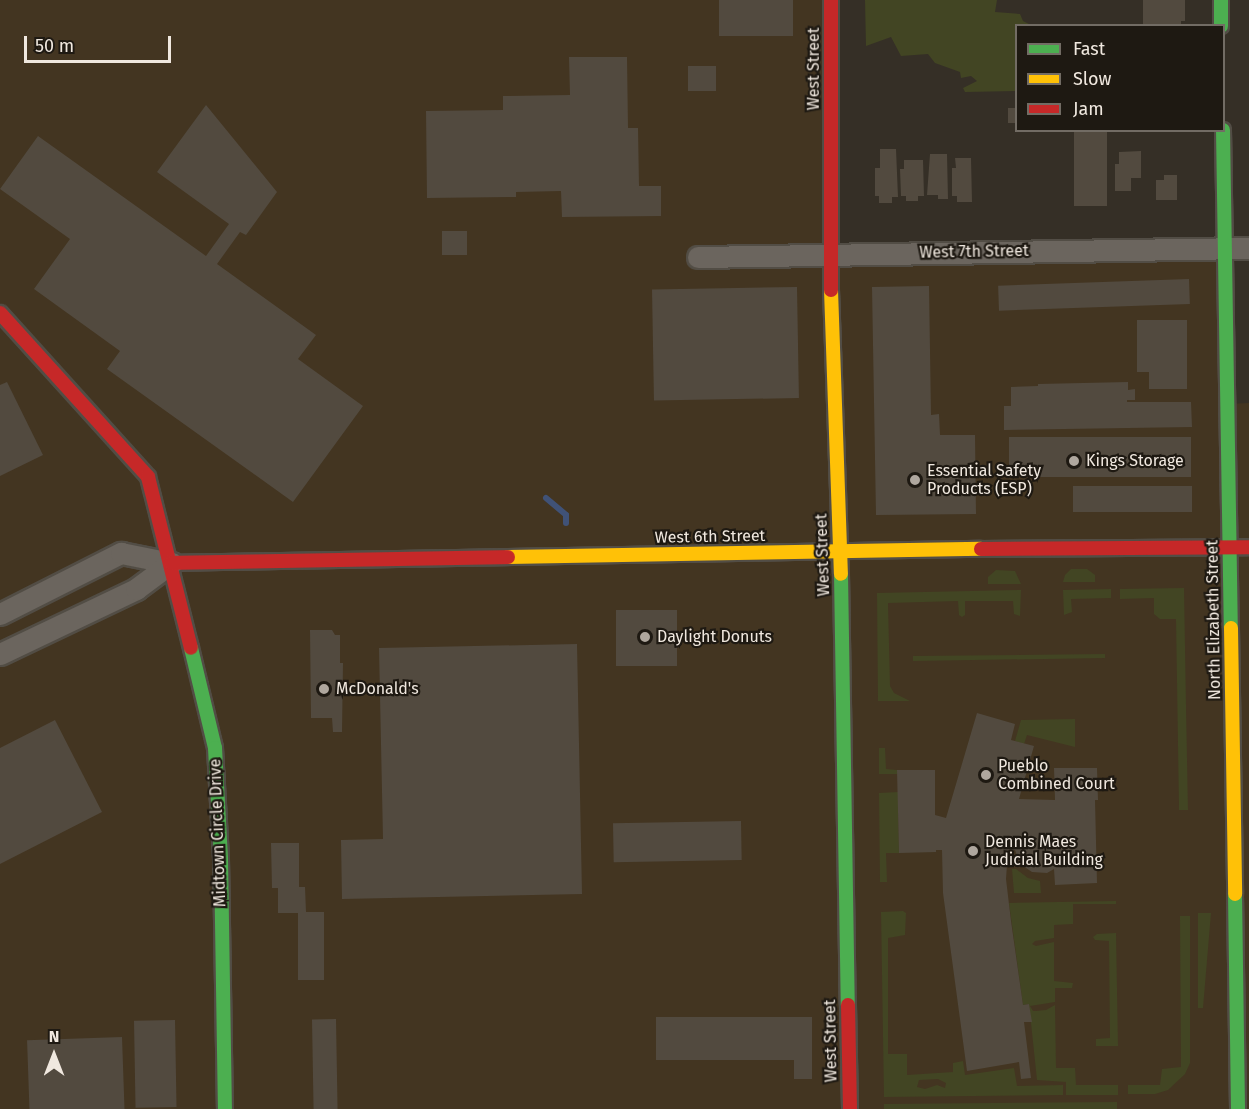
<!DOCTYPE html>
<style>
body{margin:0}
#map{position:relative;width:1249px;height:1109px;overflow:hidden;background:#352f26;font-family:"Fira Sans",sans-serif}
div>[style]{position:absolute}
.built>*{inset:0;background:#433521}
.green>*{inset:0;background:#424523}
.stream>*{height:6px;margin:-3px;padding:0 3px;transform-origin:3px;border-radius:3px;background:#405277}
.building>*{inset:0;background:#524a3f;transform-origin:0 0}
.roads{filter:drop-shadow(2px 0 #524d45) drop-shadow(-2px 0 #524d45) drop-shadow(0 2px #524d45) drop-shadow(0 -2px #524d45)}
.street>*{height:21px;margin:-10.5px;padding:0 10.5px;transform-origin:10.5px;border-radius:10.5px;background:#6b655e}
.fast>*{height:14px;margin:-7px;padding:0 7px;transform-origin:7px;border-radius:7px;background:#4caf50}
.slow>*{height:14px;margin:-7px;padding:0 7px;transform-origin:7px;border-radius:7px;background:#ffc107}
.jam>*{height:14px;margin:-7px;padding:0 7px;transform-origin:7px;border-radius:7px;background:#c62828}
.dots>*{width:16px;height:16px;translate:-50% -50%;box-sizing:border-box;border:3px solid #1e1912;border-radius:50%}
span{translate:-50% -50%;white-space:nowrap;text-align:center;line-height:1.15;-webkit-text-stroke:4.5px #1e1912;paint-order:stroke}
.street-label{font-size:16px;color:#f0e8df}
.poi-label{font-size:16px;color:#f0e8df}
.left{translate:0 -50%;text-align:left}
.legend{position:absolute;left:1015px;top:24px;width:210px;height:108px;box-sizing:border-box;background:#1e1912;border:2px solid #726c64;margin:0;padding:8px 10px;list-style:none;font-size:18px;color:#f0e8df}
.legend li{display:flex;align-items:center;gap:12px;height:30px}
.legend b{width:30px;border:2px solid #726c64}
.north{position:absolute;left:24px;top:1025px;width:60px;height:60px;-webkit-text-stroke:4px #1e1912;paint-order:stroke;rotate:0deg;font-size:16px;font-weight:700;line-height:24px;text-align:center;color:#f0e8df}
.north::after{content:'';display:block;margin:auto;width:21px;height:27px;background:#f0e8df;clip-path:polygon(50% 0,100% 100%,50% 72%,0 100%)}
.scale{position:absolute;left:24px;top:36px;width:147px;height:27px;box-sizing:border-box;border:3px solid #f0e8df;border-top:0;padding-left:8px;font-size:18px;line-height:21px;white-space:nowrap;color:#f0e8df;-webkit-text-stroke:4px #1e1912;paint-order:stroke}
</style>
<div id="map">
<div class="built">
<div style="clip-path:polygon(0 0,831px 0,830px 254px,1224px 248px,1227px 404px,1249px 403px,1249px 1109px,0 1109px)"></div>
</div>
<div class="green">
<div style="clip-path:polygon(865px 0,997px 0,995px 12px,1020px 14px,1023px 21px,1031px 25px,1016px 26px,1016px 91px,965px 92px,963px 88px,977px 81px,971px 76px,961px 78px,960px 72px,935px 63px,928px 54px,901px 56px,891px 37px,866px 46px)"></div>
<div style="clip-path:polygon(1071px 569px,1087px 569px,1095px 575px,1095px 582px,1063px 582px,1065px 575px)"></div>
<div style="clip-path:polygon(996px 570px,1015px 571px,1021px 584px,988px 584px,988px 577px)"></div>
<div style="clip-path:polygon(1184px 588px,1186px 707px,1188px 810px,1179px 810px,1179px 807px,1176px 619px,1160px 619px,1154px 614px,1154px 598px,1120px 599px,1120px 589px)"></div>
<div style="clip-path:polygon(1111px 589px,1111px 598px,1071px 599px,1072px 612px,1064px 615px,1063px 590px)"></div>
<div style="clip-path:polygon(1021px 590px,1020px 616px,1014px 614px,1013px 601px,965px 601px,965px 615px,962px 617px,959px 615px,958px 601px,888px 603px,890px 686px,894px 693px,910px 701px,878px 701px,877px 593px)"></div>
<div style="clip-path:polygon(1105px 654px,1105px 658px,913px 661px,913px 656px)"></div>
<div style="clip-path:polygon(1075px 719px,1075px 747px,1027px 735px,1024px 744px,1015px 741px,1021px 720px)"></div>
<div style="clip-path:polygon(879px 748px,885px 748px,886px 769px,897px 770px,898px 774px,879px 774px)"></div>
<div style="clip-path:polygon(898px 792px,899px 853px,886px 853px,887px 882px,880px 882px,879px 793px)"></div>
<div style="clip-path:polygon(1012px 869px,1016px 869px,1028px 878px,1040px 881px,1041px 893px,1014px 893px)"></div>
<div style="clip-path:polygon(1116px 901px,1116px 904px,1073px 904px,1073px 924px,1054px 925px,1054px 938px,1035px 941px,1032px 944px,1036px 946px,1054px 942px,1054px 981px,1073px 983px,1072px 988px,1055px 988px,1055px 1002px,1030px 1006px,1033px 1011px,1036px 1011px,1046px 1010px,1055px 1005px,1056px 1068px,1075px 1068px,1076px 1085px,1118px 1085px,1118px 1095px,1066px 1095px,1066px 1082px,1037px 1080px,1029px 1004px,1023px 1005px,1009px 903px)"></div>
<div style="clip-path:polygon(evenodd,903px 911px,906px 913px,905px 935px,888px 938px,888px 1054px,907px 1054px,907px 1075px,953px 1072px,953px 1063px,963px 1061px,965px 1075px,1014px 1068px,1017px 1086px,1063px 1085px,1063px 1095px,884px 1097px,881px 912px,903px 911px,938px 1079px,946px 1083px,945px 1088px,937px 1085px,925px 1089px,917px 1087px,919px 1080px,938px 1079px)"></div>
<div style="clip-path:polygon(1198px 913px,1211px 913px,1203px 1008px,1198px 1008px)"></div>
<div style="clip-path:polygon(1180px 916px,1190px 916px,1190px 1063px,1185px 1074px,1168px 1090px,1155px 1094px,1128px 1094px,1128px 1085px,1160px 1085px,1162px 1069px,1181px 1067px)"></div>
<div style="clip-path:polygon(1116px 933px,1118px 1046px,1096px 1046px,1096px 1039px,1110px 1038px,1109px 941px,1095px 940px,1093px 937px,1097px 934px)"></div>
<div style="clip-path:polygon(1117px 1102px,1117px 1109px,884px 1109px,884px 1104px)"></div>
</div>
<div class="stream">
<div style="left:546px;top:498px;width:26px;rotate:40deg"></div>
<div style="left:566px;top:515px;width:8px;rotate:90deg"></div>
</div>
<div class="building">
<div style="left:719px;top:0;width:74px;height:36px"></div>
<div style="clip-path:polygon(1143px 0,1185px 0,1185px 21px,1181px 21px,1181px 26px,1143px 26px)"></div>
<div style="clip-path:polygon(569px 57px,627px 57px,628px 128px,638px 128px,639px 186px,661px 186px,661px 216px,562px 217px,561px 191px,516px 192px,516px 197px,427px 198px,426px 111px,503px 110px,503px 96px,570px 95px)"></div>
<div style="left:688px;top:66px;width:28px;height:25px"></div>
<div style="clip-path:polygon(206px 105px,277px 192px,246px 235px,240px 232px,217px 264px,316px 335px,298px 359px,363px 406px,293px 502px,107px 369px,120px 351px,34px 289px,70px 239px,0 189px,38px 136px,206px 256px,229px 224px,157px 172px)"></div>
<div style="left:1008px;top:108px;width:8px;height:15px"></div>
<div style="left:1074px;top:130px;width:33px;height:76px"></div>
<div style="clip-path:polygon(880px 149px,896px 149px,898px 197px,892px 197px,892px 203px,879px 203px,879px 196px,875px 196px,875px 168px,880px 168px)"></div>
<div style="clip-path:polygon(1141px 151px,1141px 178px,1131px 178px,1131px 191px,1115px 191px,1115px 164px,1119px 164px,1119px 152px)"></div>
<div style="clip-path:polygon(930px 154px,947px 154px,948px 199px,938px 199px,938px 195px,927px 195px)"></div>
<div style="clip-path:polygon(955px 158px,971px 158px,972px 202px,957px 202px,957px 196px,952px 196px,952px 168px,956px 168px)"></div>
<div style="clip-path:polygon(904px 160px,923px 160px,924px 196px,918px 196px,918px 201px,906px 201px,906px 196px,901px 196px,900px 169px,904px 169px)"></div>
<div style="clip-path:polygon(1164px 175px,1177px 175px,1177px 200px,1156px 200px,1156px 180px,1164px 180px)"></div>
<div style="left:442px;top:231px;width:25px;height:24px"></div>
<div style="left:1189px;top:279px;width:25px;height:191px;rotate:88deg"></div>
<div style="clip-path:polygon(929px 286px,931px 415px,939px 414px,940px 435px,975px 435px,976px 514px,876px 515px,872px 287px)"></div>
<div style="left:797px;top:287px;width:111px;height:145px;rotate:89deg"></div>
<div style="clip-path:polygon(1137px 320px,1187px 320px,1187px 389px,1149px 389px,1149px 372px,1137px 372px)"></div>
<div style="clip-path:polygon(7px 382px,43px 455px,0 476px,0 385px)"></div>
<div style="clip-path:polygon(1128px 382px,1128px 390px,1135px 389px,1135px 400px,1127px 400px,1127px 402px,1191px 402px,1192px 427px,1004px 430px,1004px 406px,1011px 406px,1011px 387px,1038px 386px,1038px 384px)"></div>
<div style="left:1191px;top:437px;width:40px;height:182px;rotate:90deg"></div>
<div style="left:1192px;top:486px;width:26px;height:119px;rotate:90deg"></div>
<div style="left:677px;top:610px;width:56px;height:61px;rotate:90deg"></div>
<div style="clip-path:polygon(310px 630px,332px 630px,335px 635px,340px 635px,340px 663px,343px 663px,342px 732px,333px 732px,332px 718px,311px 718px)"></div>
<div style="clip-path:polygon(577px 644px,582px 894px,342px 899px,341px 840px,383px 839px,379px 648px)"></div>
<div style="clip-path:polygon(977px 713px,1015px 724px,1011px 740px,1034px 746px,1019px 799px,1055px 800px,1054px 768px,1097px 768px,1098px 800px,1095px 800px,1097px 883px,1055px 885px,1054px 869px,1047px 873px,1032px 872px,1020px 864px,1015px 850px,1008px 851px,1006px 879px,1011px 921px,1023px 1005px,1029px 1004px,1032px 1022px,1024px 1022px,1031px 1078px,1021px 1079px,1019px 1062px,967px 1071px,943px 893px,942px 850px,936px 850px,936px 852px,899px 853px,897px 770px,935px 770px,935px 815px,946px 818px)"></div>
<div style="clip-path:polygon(55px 720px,102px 812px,0 864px,0 748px)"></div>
<div style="left:741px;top:821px;width:39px;height:128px;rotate:89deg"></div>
<div style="clip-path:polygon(271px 843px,299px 843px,299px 887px,305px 887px,306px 912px,324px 912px,324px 980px,298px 980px,298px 913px,278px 913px,278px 888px,272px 888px)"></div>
<div style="clip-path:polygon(656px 1017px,812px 1017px,812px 1079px,794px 1079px,794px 1060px,656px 1060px)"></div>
<div style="left:336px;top:1019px;width:90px;height:24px;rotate:89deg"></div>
<div style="left:175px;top:1020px;width:87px;height:41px;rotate:89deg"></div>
<div style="left:122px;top:1037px;width:72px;height:95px;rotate:88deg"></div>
</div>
<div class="roads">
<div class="street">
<div style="left:698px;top:257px;width:551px;rotate:-0.94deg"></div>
<div style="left:0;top:614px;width:136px;rotate:-26.8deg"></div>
<div style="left:121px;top:553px;width:51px;rotate:11.3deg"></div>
<div style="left:0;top:654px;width:151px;rotate:-25.5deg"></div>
<div style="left:136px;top:589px;width:44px;rotate:-36.6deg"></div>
</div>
<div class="fast">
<div style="left:1221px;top:0;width:26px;rotate:90deg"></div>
<div style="left:1223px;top:130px;width:498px;rotate:89.1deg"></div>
<div style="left:841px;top:574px;width:431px;rotate:89.1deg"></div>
<div style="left:191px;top:648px;width:103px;rotate:76.5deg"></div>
<div style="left:215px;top:748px;width:111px;rotate:86.9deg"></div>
<div style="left:221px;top:859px;width:250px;rotate:89.1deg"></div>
<div style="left:1235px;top:894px;width:215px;rotate:89.2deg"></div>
</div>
<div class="slow">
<div style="left:831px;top:290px;width:284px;rotate:88deg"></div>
<div style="left:508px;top:557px;width:473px;rotate:-1deg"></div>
<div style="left:1231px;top:628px;width:266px;rotate:89.1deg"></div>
</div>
<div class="jam">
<div style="left:831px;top:0;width:290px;rotate:90deg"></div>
<div style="left:0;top:313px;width:221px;rotate:47.9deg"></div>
<div style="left:148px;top:477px;width:176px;rotate:75.9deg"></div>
<div style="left:981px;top:549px;width:268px;rotate:-0.4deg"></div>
<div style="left:171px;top:563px;width:337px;rotate:-1deg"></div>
<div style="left:848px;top:1005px;width:104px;rotate:88.9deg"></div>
</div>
</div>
<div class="dots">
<div style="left:1074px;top:461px;background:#afa79e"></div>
<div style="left:915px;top:480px;background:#afa79e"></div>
<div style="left:645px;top:637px;background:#afa79e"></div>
<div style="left:324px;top:689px;background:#afa79e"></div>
<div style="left:986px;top:775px;background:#afa79e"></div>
<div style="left:973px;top:851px;background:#afa79e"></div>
</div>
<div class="street-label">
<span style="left:814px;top:69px;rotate:-90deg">West Street</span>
<span style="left:974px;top:252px;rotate:-1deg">West 7th Street</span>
<span style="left:710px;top:537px;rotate:-1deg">West 6th Street</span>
<span style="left:823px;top:555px;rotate:-92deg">West Street</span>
<span style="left:1214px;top:620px;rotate:-91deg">North Elizabeth Street</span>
<span style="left:218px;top:833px;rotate:-92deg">Midtown Circle Drive</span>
<span style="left:831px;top:1041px;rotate:-91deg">West Street</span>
</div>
<div class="poi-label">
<span class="left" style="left:1086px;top:461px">Kings Storage</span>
<span class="left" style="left:927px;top:480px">Essential Safety<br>Products (ESP)</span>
<span class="left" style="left:657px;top:637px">Daylight Donuts</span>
<span class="left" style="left:336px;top:689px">McDonald's</span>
<span class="left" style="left:998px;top:775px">Pueblo<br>Combined Court</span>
<span class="left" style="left:985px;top:851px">Dennis Maes<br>Judicial Building</span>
</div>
<ul class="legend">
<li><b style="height:8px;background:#4caf50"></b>Fast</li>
<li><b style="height:8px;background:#ffc107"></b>Slow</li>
<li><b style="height:8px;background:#c62828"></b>Jam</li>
</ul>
<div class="north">N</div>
<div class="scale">50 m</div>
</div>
